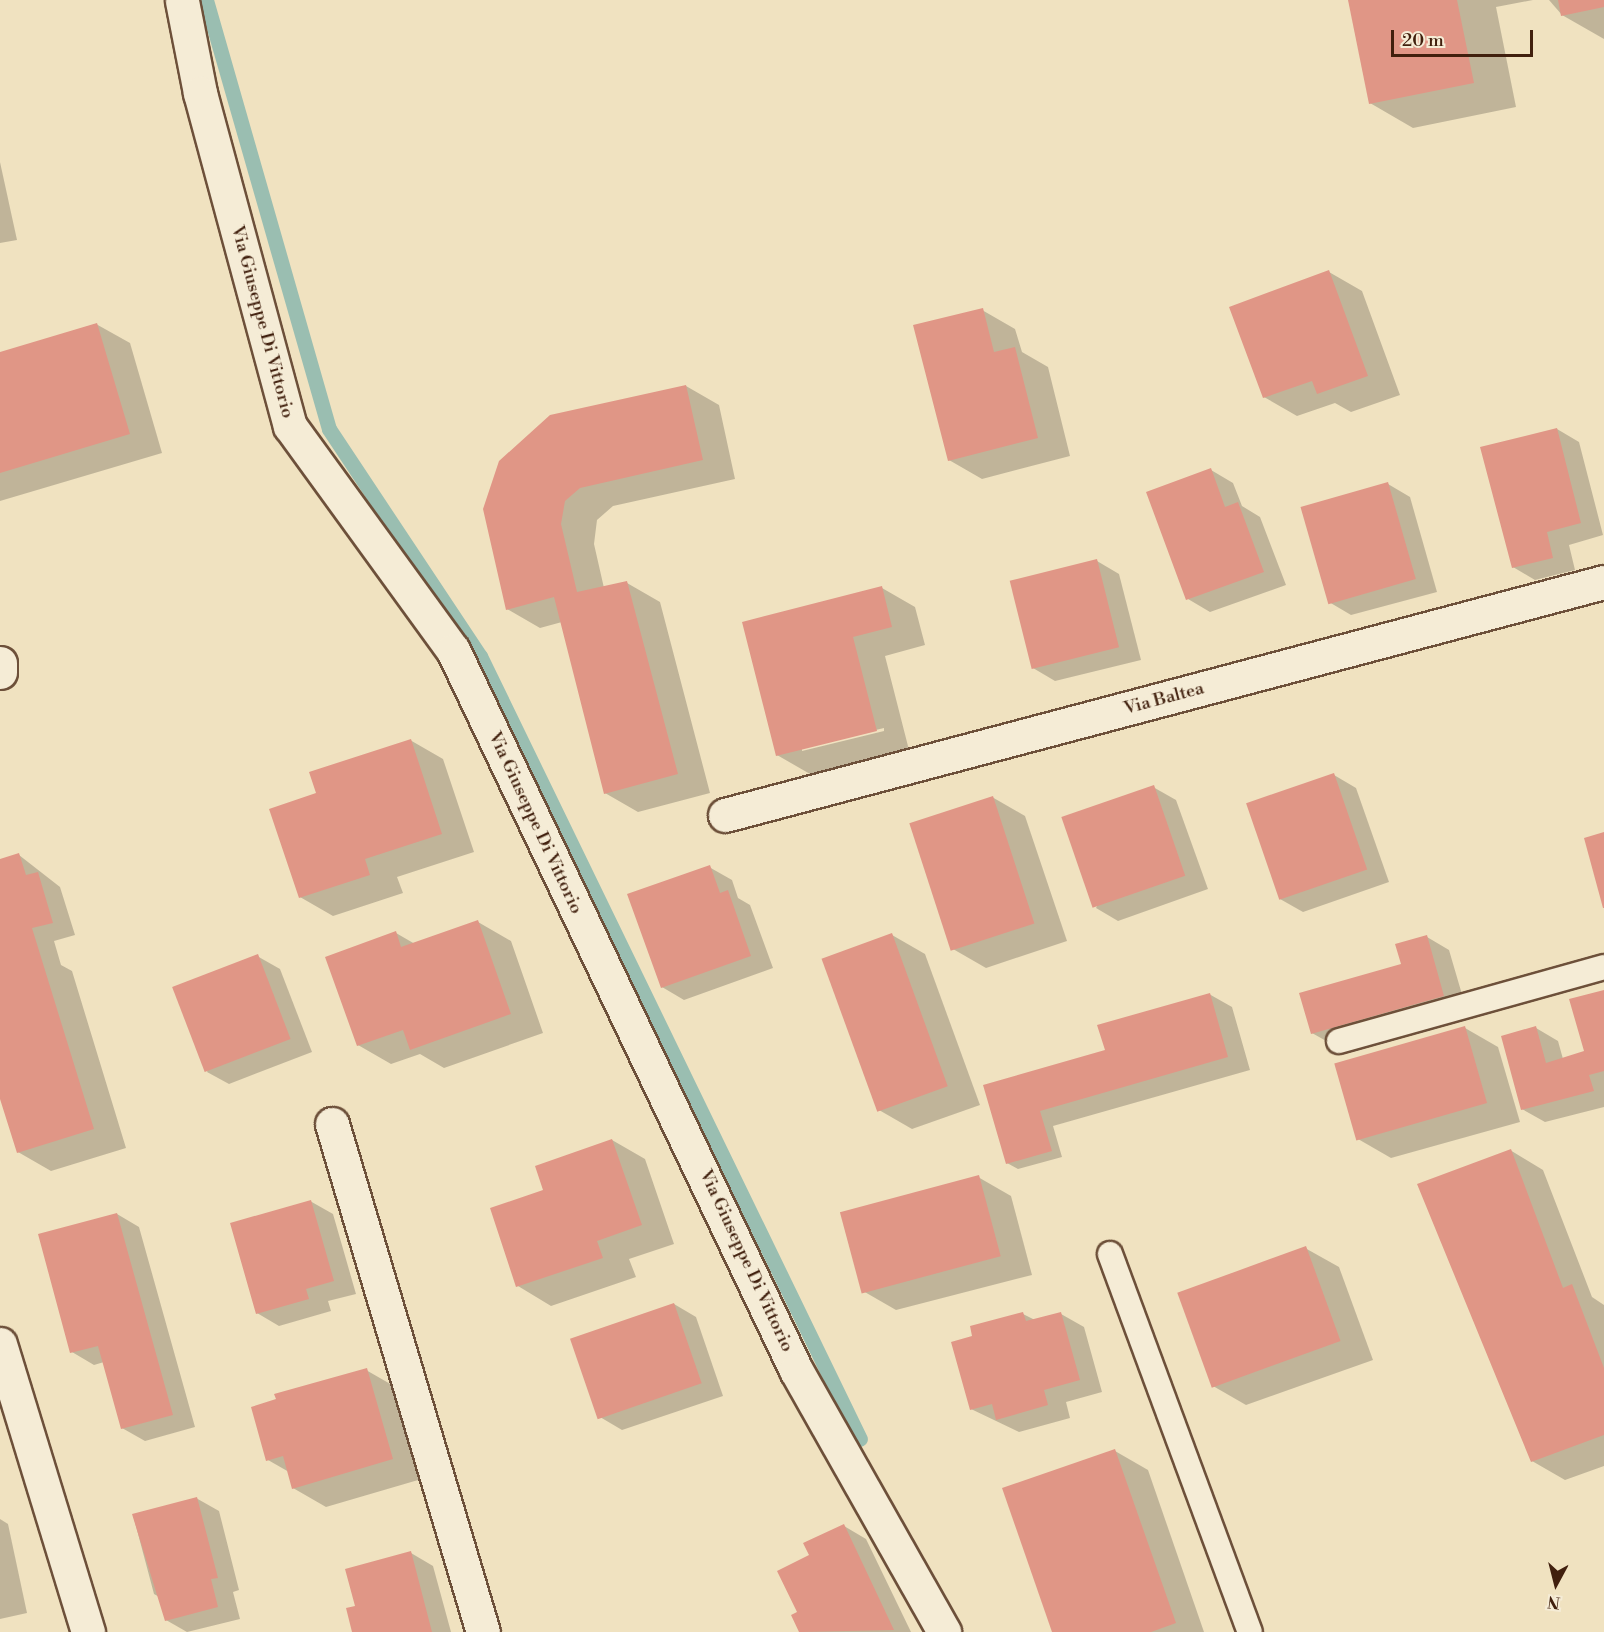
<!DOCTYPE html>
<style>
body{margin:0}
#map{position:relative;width:1604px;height:1632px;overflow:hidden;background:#f0e2c0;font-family:"Libre Bodoni",serif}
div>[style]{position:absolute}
.shadow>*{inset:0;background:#0003}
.stream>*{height:15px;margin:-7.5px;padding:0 7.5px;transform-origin:7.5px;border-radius:7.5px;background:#9abeb1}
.building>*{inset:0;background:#e09686;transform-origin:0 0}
.roads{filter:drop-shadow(2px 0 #6d503a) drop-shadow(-2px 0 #6d503a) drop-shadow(0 2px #6d503a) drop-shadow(0 -2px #6d503a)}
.lane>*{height:24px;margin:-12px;padding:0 12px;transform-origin:12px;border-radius:12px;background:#f5ecd6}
.street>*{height:33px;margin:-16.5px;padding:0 16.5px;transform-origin:16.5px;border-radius:16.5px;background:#f5ecd6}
span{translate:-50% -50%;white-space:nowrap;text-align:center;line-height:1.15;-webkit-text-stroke:4.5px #f5ecd6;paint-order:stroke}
.street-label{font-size:18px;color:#41200e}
.north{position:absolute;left:1526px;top:1554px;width:60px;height:60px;-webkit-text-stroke:4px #f5ecd6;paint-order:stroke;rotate:187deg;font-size:16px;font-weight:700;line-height:24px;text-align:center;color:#41200e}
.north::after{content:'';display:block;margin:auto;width:21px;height:27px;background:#41200e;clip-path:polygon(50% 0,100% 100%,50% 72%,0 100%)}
.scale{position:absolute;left:1391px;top:30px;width:142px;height:27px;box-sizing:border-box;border:3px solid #41200e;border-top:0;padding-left:8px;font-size:18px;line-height:21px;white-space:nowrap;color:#41200e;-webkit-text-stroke:4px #f5ecd6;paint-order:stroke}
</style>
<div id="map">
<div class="shadow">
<div style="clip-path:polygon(1350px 0,1533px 0,1496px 7px,1516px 107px,1413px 128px,1370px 103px)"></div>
<div style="clip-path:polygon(1549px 0,1604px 0,1604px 39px,1562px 15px)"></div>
<div style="clip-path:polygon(0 162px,17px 240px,0 243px)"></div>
<div style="clip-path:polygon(1329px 272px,1362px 291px,1400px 395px,1351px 412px,1335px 403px,1297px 416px,1264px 397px)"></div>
<div style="clip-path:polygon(982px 310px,1015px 329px,1022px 352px,1048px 367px,1070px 456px,982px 479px,949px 460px)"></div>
<div style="clip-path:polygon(96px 324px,130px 343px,162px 453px,0 501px,0 353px)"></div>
<div style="clip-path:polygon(686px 386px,719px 405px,735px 479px,613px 506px,597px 520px,594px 544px,604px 588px,627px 583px,660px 602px,710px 793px,638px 812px,605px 793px,562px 622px,540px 628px,507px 609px,551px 417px)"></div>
<div style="clip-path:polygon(1557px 429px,1579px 442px,1603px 535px,1569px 545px,1575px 570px,1535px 580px,1513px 567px)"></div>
<div style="clip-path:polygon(1211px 470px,1233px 483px,1242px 506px,1260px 517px,1286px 585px,1210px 612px,1188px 599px,1148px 493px)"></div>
<div style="clip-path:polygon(1388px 484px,1410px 497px,1437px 592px,1351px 615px,1329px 602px)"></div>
<div style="clip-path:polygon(1097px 561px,1119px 574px,1141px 660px,1055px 681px,1033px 668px)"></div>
<div style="clip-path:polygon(evenodd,882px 588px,915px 607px,925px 645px,885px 656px,909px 750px,810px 774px,777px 755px,882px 588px,884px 728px,884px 731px,802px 751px,802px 748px,884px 728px)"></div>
<div style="clip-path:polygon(410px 740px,443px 759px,474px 852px,397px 877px,403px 893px,333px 916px,300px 897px,318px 794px)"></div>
<div style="clip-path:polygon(1334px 775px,1356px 788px,1389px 882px,1303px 912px,1280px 899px)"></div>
<div style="clip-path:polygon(1153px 787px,1176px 800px,1208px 889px,1118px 921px,1096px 908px)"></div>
<div style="clip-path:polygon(992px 797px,1025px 816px,1067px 941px,986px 968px,953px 949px)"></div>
<div style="clip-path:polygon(19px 855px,60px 887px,75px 935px,54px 941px,61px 965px,72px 971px,126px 1148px,51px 1171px,18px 1152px,0 1094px,0 860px)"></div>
<div style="clip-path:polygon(709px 867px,732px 880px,738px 898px,750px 905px,773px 968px,684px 1000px,662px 987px)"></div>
<div style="clip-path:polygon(478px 922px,511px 941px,543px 1033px,444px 1068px,420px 1054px,391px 1064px,358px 1045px,396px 933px,415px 944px)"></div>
<div style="clip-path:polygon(892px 935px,925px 954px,980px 1105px,912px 1129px,879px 1110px)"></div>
<div style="clip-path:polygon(1427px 937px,1449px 950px,1466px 1008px,1335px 1046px,1312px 1033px,1403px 965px)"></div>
<div style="clip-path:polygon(257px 956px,280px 969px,312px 1052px,229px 1084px,207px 1072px)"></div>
<div style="clip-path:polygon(1604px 991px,1604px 1107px,1545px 1122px,1522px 1109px,1536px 1028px,1558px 1041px,1563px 1059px,1585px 1053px)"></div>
<div style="clip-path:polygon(1209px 994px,1232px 1007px,1250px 1070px,1053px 1126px,1062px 1157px,1018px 1169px,1007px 1163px,985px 1086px,1107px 1051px)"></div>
<div style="clip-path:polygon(1465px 1028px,1498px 1047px,1520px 1122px,1391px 1158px,1358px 1139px)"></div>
<div style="clip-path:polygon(612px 1140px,645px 1159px,674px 1244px,629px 1259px,636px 1277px,551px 1306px,518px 1286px,492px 1209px,545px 1191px)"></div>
<div style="clip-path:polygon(1510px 1150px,1543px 1170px,1592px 1297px,1604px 1305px,1604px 1466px,1565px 1480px,1532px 1461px)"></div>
<div style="clip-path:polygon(978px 1177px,1011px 1196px,1032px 1275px,896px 1310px,863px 1291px)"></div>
<div style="clip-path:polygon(310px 1201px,333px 1214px,356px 1294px,328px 1301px,331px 1311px,279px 1326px,257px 1313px)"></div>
<div style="clip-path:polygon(117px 1214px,139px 1227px,195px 1427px,145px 1441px,122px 1428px,104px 1362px,94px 1365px,72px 1352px)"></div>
<div style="clip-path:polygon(1305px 1248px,1339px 1267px,1373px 1360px,1246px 1405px,1213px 1386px)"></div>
<div style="clip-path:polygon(674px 1304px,696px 1317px,723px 1396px,622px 1430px,600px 1417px)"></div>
<div style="clip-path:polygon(1023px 1314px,1035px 1320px,1061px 1314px,1084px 1327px,1102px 1392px,1066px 1402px,1070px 1418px,1019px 1432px,971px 1409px,974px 1337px)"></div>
<div style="clip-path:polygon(366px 1370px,399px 1389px,425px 1478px,326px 1507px,293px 1488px,289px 1472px,268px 1460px)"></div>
<div style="clip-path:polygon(1115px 1451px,1148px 1470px,1204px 1632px,1053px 1632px)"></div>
<div style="clip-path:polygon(196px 1498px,219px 1511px,239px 1590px,233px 1592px,240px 1619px,187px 1632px,166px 1620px,161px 1598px,154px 1594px,133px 1515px)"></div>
<div style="clip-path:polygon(0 1519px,8px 1524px,27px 1613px,0 1619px)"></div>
<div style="clip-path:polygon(844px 1526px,866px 1539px,911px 1632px,800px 1632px,793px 1616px,799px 1613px,811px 1556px)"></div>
<div style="clip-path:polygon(411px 1553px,433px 1566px,451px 1632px,353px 1632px,357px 1607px)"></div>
</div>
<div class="stream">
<div style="left:206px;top:0;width:446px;rotate:74deg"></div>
<div style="left:329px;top:429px;width:273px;rotate:56.4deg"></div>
<div style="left:480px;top:656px;width:870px;rotate:64.11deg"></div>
</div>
<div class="building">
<div style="clip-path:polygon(1348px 0,1457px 0,1474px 83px,1369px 104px)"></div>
<div style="clip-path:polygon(1558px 0,1604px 0,1604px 7px,1561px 16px)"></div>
<div style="clip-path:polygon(1329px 270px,1368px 376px,1317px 394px,1312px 381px,1263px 398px,1229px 307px)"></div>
<div style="clip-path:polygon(983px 308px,994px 352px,1015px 347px,1038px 438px,948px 461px,913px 325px)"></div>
<div style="clip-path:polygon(97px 323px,130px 434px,0 473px,0 352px)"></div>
<div style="clip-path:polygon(686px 385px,703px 460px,580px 488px,565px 501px,561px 524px,577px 592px,627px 581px,678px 774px,604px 794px,554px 597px,506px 610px,483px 509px,499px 461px,550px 415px)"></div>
<div style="clip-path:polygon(1557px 428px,1581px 523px,1547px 532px,1553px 558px,1512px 568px,1480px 447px)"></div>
<div style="clip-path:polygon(1211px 468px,1225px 507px,1238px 502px,1264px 572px,1186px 600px,1146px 492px)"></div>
<div style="left:1388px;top:482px;width:101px;height:91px;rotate:74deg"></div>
<div style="left:1097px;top:559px;width:91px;height:90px;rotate:76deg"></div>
<div style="clip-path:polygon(882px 586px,892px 627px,853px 637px,877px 731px,776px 756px,742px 622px)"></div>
<div style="clip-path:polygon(411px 739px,442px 834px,365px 859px,370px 875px,299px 898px,269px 809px,316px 793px,309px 772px)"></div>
<div style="left:1334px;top:773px;width:102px;height:93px;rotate:71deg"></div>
<div style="left:1154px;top:785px;width:96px;height:98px;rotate:71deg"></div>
<div style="left:993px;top:796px;width:134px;height:88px;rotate:72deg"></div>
<div style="clip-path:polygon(1604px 832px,1604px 908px,1603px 908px,1584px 838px)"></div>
<div style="clip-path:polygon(19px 853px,26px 875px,38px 872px,53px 923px,32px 928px,94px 1129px,17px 1153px,0 1099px,0 859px)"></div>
<div style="clip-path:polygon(710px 865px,720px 893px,728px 890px,751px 956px,661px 988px,627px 894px)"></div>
<div style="clip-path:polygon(478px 920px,511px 1014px,410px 1050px,403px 1030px,357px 1046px,325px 957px,396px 931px,401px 947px)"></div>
<div style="left:892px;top:933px;width:163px;height:75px;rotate:70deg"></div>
<div style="clip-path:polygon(1427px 935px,1444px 996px,1311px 1034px,1299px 993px,1401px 964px,1395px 944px)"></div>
<div style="left:258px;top:954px;width:91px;height:92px;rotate:69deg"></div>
<div style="clip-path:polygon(1604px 990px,1604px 1071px,1589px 1075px,1594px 1091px,1521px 1110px,1501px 1036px,1536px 1026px,1546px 1063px,1584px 1051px,1569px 999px)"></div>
<div style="clip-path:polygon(1210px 993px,1228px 1057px,1040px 1111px,1052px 1151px,1006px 1164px,983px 1085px,1105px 1050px,1097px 1025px)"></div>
<div style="left:1465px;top:1026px;width:80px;height:136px;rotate:74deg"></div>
<div style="clip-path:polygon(612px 1139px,642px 1225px,597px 1241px,603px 1258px,516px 1287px,490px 1208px,543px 1190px,535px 1166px)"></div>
<div style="clip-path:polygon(1511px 1149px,1563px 1288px,1572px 1284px,1604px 1368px,1604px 1435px,1531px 1462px,1417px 1184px)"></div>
<div style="left:979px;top:1175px;width:84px;height:144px;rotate:75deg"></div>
<div style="clip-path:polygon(311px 1200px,334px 1281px,306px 1289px,309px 1299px,256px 1314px,230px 1223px)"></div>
<div style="clip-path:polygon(117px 1213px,173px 1415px,121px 1429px,98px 1346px,70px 1353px,38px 1234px)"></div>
<div style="left:1306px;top:1246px;width:101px;height:137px;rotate:70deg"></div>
<div style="left:674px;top:1303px;width:85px;height:110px;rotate:71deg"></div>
<div style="clip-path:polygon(1023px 1312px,1026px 1321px,1061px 1312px,1080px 1380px,1044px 1390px,1048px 1405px,996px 1420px,992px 1404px,970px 1410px,951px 1342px,972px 1336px,970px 1326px)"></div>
<div style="clip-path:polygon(367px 1368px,393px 1459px,292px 1489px,283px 1456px,266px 1461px,251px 1407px,276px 1399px,274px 1394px)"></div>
<div style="clip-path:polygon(1115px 1449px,1176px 1623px,1151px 1632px,1052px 1632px,1002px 1488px)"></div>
<div style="clip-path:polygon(197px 1497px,218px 1578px,211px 1579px,218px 1607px,165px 1621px,132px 1514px)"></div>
<div style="clip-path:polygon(844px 1524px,894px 1630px,799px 1632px,791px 1615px,797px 1612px,777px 1571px,809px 1555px,803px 1543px)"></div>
<div style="clip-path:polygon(411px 1551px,432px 1632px,352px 1632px,346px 1608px,355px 1606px,345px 1569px)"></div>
</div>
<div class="roads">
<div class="lane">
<div style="left:1339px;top:1041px;width:275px;rotate:-15.6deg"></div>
<div style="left:1110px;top:1254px;width:403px;rotate:69.7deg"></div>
</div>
<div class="street">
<div style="left:182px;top:1px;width:94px;rotate:78.9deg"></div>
<div style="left:200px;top:93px;width:345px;rotate:74.9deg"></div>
<div style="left:290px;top:426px;width:277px;rotate:54deg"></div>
<div style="left:453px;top:650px;width:798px;rotate:64.53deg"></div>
<div style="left:796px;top:1370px;width:301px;rotate:60.5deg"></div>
<div style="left:0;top:663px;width:9px;rotate:90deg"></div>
<div style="left:725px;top:815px;width:909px;rotate:-14.85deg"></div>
<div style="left:332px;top:1124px;width:530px;rotate:73.45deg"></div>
<div style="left:0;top:1344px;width:301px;rotate:73deg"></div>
</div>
</div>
<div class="street-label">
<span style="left:262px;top:322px;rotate:75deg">Via Giuseppe Di Vittorio</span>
<span style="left:1164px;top:699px;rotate:-15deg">Via Baltea</span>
<span style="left:535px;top:823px;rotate:65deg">Via Giuseppe Di Vittorio</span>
<span style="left:746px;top:1261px;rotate:65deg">Via Giuseppe Di Vittorio</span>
</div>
<div class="north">N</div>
<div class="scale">20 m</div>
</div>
